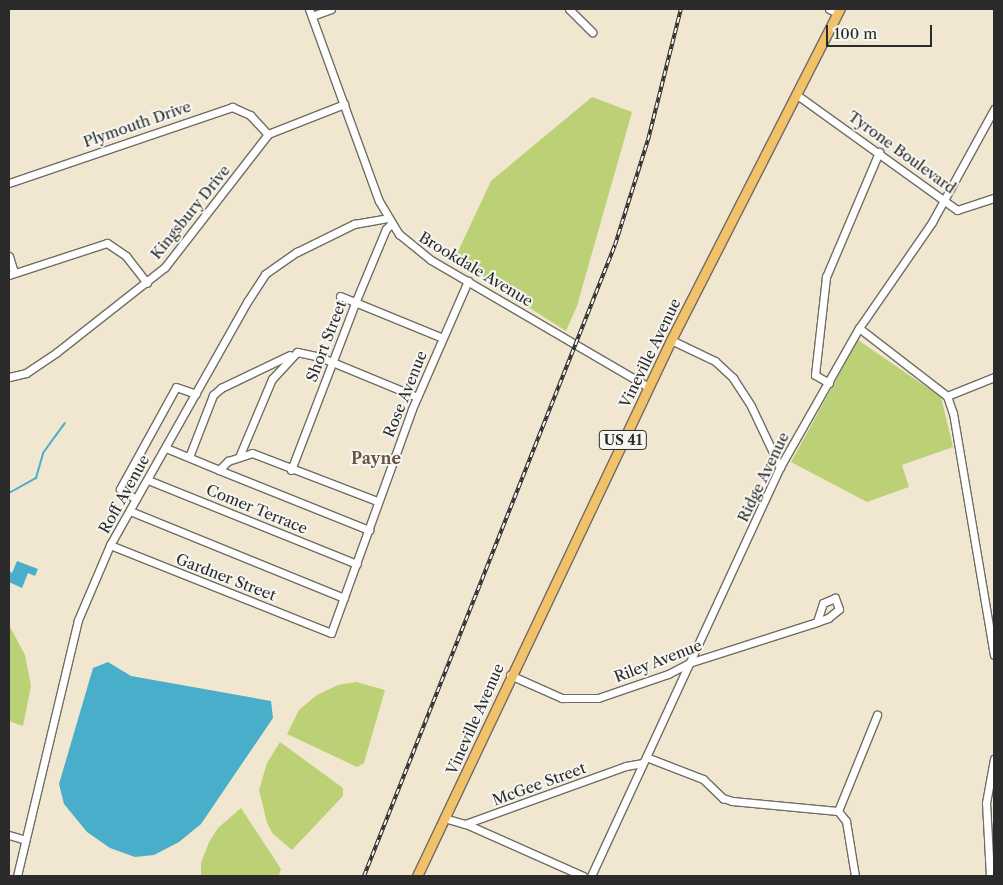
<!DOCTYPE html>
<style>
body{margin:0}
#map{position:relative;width:1003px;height:885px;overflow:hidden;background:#f1e7d0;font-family:"Libre Caslon Text",serif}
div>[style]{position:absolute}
.green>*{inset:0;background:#bcd175}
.water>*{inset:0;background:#49aec9}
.stream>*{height:2px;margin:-1px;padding:0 1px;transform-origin:1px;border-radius:1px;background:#49aec9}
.roads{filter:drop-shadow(1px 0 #706d65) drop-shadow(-1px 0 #706d65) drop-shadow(0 1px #706d65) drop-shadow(0 -1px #706d65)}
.minor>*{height:7px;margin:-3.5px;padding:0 3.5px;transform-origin:3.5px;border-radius:3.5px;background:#fff}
.major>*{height:9px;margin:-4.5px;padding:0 4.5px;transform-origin:4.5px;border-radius:4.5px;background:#f2c26a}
.rail>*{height:4px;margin-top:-2px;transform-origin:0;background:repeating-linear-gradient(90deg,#f6f6f2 0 5.5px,#2b2b2b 0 11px);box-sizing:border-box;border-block:1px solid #2b2b2b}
span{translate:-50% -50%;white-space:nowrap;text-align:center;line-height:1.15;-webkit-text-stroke:4px #f6f6f2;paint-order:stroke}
.shield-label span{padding:1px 4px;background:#f6f6f2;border:1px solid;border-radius:4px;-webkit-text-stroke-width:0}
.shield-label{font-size:14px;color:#2b2b2b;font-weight:700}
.street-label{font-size:15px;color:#2b2b2b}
.neighbourhood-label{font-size:16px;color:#6b5440;font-weight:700}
.frame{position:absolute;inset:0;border:10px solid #2b2b2b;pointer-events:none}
.scale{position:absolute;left:826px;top:25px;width:106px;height:22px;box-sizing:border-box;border:2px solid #2b2b2b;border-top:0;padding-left:6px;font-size:15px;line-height:18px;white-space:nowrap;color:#2b2b2b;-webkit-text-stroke:4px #f6f6f2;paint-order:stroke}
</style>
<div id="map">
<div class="green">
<div style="clip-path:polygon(592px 97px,632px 112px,577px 306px,566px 331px,454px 260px,491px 181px)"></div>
<div style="clip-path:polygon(858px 340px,941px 397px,953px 447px,902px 465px,909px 487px,867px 502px,791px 462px)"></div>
<div style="clip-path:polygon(9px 625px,25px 655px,31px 686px,23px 726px,9px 721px)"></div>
<div style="clip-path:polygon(356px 682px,385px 690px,364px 763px,357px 767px,287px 734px,299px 710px,317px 695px,338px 685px)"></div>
<div style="clip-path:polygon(280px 742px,343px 788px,343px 796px,292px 850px,273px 834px,267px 823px,259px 790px,267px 763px)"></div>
<div style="clip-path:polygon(241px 808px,281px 869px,279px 875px,201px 876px,201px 863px,209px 842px,218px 828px)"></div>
</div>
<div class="water">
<div style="clip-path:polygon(17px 561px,38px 569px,35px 576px,28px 573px,22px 588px,9px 582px,9px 571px,12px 573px)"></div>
<div style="clip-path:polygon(108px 662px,131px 676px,271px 701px,273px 718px,201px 824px,179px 842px,154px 855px,135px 857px,110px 848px,87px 832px,64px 804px,59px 784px,93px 668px)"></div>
</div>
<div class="stream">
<div style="left:9px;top:493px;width:31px;rotate:-29deg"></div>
<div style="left:36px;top:478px;width:26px;rotate:-74deg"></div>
<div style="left:43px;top:453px;width:37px;rotate:-54deg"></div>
</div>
<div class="roads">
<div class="minor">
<div style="left:309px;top:9px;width:204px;rotate:70deg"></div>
<div style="left:379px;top:201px;width:39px;rotate:59deg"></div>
<div style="left:399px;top:234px;width:41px;rotate:39.1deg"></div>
<div style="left:431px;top:260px;width:251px;rotate:30.3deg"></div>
<div style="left:569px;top:9px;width:33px;rotate:45deg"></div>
<div style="left:829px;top:9px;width:10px;rotate:24deg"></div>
<div style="left:312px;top:16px;width:20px;rotate:-20deg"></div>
<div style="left:797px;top:95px;width:197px;rotate:35.7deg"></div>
<div style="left:957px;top:210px;width:39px;rotate:-18deg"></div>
<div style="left:9px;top:183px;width:236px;rotate:-18.8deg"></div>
<div style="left:232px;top:107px;width:20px;rotate:24deg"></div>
<div style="left:250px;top:115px;width:26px;rotate:47deg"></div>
<div style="left:9px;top:256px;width:17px;rotate:73deg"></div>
<div style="left:9px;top:275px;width:103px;rotate:-18.1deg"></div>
<div style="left:107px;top:243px;width:23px;rotate:34deg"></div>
<div style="left:126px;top:256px;width:34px;rotate:52deg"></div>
<div style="left:340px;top:296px;width:111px;rotate:22.2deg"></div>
<div style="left:859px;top:328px;width:111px;rotate:37.7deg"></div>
<div style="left:947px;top:396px;width:18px;rotate:71deg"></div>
<div style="left:953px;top:413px;width:245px;rotate:80.4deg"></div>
<div style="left:671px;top:340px;width:49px;rotate:25.5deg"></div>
<div style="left:715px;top:361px;width:25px;rotate:43deg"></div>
<div style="left:733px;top:378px;width:33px;rotate:57deg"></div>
<div style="left:751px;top:406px;width:68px;rotate:64.6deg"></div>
<div style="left:9px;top:377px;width:17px;rotate:-13deg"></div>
<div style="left:26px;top:373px;width:37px;rotate:-34deg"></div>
<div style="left:57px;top:352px;width:137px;rotate:-38.2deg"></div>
<div style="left:165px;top:267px;width:168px;rotate:-52.2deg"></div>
<div style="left:268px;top:134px;width:82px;rotate:-21.5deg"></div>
<div style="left:829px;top:383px;width:16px;rotate:-150deg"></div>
<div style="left:815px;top:375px;width:99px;rotate:-83.6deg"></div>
<div style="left:826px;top:277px;width:136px;rotate:-67deg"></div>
<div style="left:947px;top:396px;width:51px;rotate:-22deg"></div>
<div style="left:166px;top:448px;width:57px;rotate:22.5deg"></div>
<div style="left:219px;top:470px;width:13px;rotate:-45deg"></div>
<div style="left:228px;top:461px;width:25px;rotate:-18deg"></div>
<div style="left:252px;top:453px;width:134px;rotate:21deg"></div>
<div style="left:189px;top:457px;width:66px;rotate:-68.8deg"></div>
<div style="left:213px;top:395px;width:11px;rotate:-41deg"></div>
<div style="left:221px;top:388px;width:76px;rotate:-25.6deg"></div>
<div style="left:239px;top:457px;width:85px;rotate:-67.1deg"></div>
<div style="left:272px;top:379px;width:37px;rotate:-47deg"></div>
<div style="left:297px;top:352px;width:24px;rotate:12deg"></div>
<div style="left:320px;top:357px;width:105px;rotate:22.4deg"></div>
<div style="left:219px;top:470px;width:162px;rotate:21.8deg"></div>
<div style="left:291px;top:470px;width:179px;rotate:-69deg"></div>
<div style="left:355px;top:303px;width:80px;rotate:-67.3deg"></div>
<div style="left:386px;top:229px;width:7px;rotate:-45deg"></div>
<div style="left:148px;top:480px;width:225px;rotate:21.9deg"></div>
<div style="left:136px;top:499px;width:19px;rotate:-148deg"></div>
<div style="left:120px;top:489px;width:116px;rotate:-61.2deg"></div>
<div style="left:176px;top:387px;width:21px;rotate:19deg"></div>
<div style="left:130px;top:511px;width:231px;rotate:22.1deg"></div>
<div style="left:110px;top:545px;width:238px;rotate:21.7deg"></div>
<div style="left:331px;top:633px;width:238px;rotate:-70.1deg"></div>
<div style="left:412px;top:409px;width:140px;rotate:-66.4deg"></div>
<div style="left:510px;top:675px;width:57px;rotate:23.9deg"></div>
<div style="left:562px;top:698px;width:36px"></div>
<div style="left:598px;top:698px;width:74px;rotate:-18.9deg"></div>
<div style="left:668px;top:674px;width:27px;rotate:-27deg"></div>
<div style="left:692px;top:662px;width:131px;rotate:-17.7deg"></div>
<div style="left:817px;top:622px;width:12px;rotate:-20deg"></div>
<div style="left:828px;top:618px;width:14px;rotate:-39deg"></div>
<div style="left:839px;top:609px;width:12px;rotate:-110deg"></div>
<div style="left:835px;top:598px;width:13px;rotate:157deg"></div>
<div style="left:823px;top:603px;width:20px;rotate:108deg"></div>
<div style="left:646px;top:757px;width:61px;rotate:21.1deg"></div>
<div style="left:703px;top:779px;width:28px;rotate:44deg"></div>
<div style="left:723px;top:798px;width:9px;rotate:18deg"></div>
<div style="left:732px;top:801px;width:106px;rotate:5.4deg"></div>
<div style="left:444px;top:818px;width:22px;rotate:16deg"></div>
<div style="left:465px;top:824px;width:171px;rotate:-19.8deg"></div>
<div style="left:626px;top:766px;width:17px;rotate:-10deg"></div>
<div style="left:466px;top:824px;width:128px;rotate:24deg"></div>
<div style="left:9px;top:835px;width:17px;rotate:17deg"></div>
<div style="left:17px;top:876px;width:263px;rotate:-76.6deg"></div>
<div style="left:78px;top:620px;width:82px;rotate:-66.9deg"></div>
<div style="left:110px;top:545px;width:279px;rotate:-60.6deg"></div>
<div style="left:247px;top:302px;width:33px;rotate:-57deg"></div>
<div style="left:265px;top:274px;width:39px;rotate:-35deg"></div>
<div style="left:297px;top:252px;width:64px;rotate:-26.2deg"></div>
<div style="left:354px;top:224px;width:34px;rotate:-10deg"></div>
<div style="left:591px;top:876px;width:451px;rotate:-65.2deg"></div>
<div style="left:780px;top:467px;width:160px;rotate:-60.4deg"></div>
<div style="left:859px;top:328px;width:129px;rotate:-55.4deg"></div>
<div style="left:932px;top:222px;width:129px;rotate:-61.2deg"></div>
<div style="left:855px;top:876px;width:56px;rotate:-99.3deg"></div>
<div style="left:846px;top:821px;width:13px;rotate:-129deg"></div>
<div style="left:838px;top:811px;width:104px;rotate:-67.9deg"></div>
<div style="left:990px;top:876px;width:73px;rotate:-93.1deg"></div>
<div style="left:986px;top:803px;width:45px;rotate:-79.7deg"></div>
</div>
<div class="major">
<div style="left:417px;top:876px;width:593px;rotate:-64.64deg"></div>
<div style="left:671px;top:340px;width:372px;rotate:-63deg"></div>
</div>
</div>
<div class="rail">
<div style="left:364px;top:876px;width:679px;rotate:-68.31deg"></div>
<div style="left:615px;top:245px;width:110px;rotate:-72.6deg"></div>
<div style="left:648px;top:140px;width:135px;rotate:-75.9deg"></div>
</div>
<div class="shield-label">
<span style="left:623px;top:440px">US 41</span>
</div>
<div class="street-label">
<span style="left:137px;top:124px;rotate:-19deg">Plymouth Drive</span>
<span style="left:902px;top:152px;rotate:36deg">Tyrone Boulevard</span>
<span style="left:190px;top:212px;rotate:-51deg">Kingsbury Drive</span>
<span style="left:476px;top:269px;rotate:31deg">Brookdale Avenue</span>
<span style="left:326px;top:341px;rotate:-69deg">Short Street</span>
<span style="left:650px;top:353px;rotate:-64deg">Vineville Avenue</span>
<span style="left:405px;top:394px;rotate:-68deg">Rose Avenue</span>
<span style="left:763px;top:477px;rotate:-64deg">Ridge Avenue</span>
<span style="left:124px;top:494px;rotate:-61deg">Roff Avenue</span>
<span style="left:257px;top:509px;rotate:22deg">Comer Terrace</span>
<span style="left:226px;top:577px;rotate:21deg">Gardner Street</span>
<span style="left:658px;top:661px;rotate:-21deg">Riley Avenue</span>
<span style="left:475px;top:719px;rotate:-66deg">Vineville Avenue</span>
<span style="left:539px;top:784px;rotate:-20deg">McGee Street</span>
</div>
<div class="neighbourhood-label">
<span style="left:376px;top:458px">Payne</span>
</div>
<div class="frame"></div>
<div class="scale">100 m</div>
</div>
